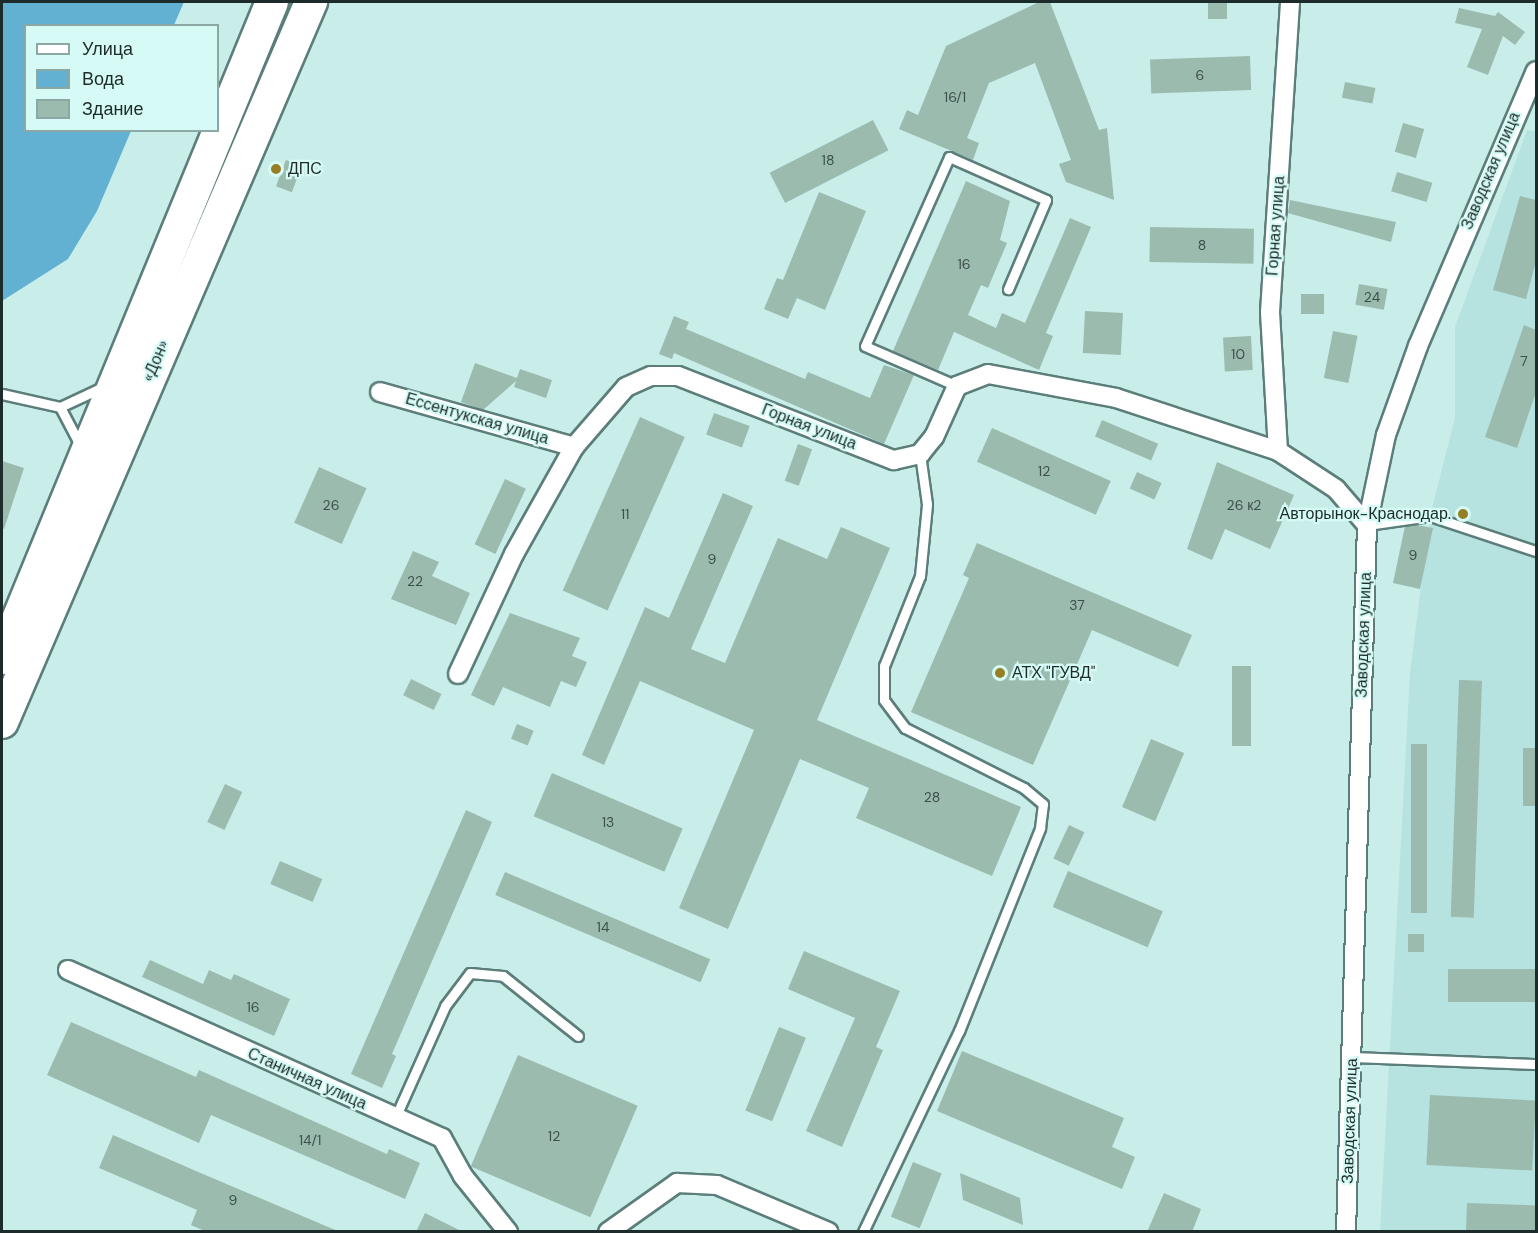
<!DOCTYPE html>
<meta charset="utf-8">
<style>
body{margin:0}
#map{position:relative;width:1538px;height:1233px;overflow:hidden;background:#c9eeea;font-family:"DM Sans",sans-serif}
div>[style]{position:absolute}
.built>*{inset:0;background:#b6e3df}
.water>*{inset:0;background:#62b1d2}
.building>*{inset:0;background:#9bbbaf;transform-origin:0 0}
.roads{filter:drop-shadow(2px 0 #5c7e7b) drop-shadow(-2px 0 #5c7e7b) drop-shadow(0 2px #5c7e7b) drop-shadow(0 -2px #5c7e7b)}
.lane>*{height:9px;margin:-4.5px;padding:0 4.5px;transform-origin:4.5px;border-radius:4.5px;background:#fff}
.street>*{height:18px;margin:-9px;padding:0 9px;transform-origin:9px;border-radius:9px;background:#fff}
.highway>*{height:32px;margin:-16px;padding:0 16px;transform-origin:16px;border-radius:16px;background:#fff}
.dots>*{width:16px;height:16px;translate:-50% -50%;box-sizing:border-box;border:3px solid #d6fbf7;border-radius:50%}
span{translate:-50% -50%;white-space:nowrap;text-align:center;line-height:1.15;-webkit-text-stroke:4.5px #d6fbf7;paint-order:stroke}
.number-label{font-size:14px;color:#3c4f4b}
.number-label span{-webkit-text-stroke-width:0}
.poi-label{font-size:16px;color:#1d2b2a}
.left{translate:0 -50%;text-align:left}
.right{translate:-100% -50%;text-align:right}
.street-label{font-size:16px;color:#1d2b2a}
.frame{position:absolute;inset:0;border:3px solid #1d2b2a;pointer-events:none}
.legend{position:absolute;left:24px;top:24px;width:195px;height:108px;box-sizing:border-box;background:#d6fbf7;border:2px solid #8ca8a5;margin:0;padding:8px 10px;list-style:none;font-size:18px;color:#1d2b2a}
.legend li{display:flex;align-items:center;gap:12px;height:30px}
.legend b{width:30px;border:2px solid #8ca8a5}
</style>
<div id="map">
<div class="built">
<div style="clip-path:polygon(1527px 130px,1536px 131px,1536px 1231px,1380px 1232px,1410px 673px,1430px 516px,1455px 418px,1455px 327px)"></div>
</div>
<div class="water">
<div style="clip-path:polygon(2px 2px,184px 2px,174px 25px,26px 26px,26px 130px,131px 131px,97px 211px,68px 259px,2px 301px)"></div>
</div>
<div class="building">
<div style="clip-path:polygon(1039px 2px,1050px 2px,1099px 130px,1107px 128px,1114px 200px,1066px 182px,1059px 164px,1071px 160px,1035px 63px,989px 83px,967px 138px,979px 143px,973px 160px,899px 129px,907px 110px,918px 115px,946px 46px)"></div>
<div style="left:1208px;top:2px;width:19px;height:17px"></div>
<div style="clip-path:polygon(1459px 8px,1495px 16px,1498px 12px,1525px 32px,1515px 45px,1503px 36px,1488px 75px,1467px 67px,1482px 29px,1455px 23px)"></div>
<div style="left:1250px;top:56px;width:34px;height:100px;rotate:88deg"></div>
<div style="left:1345px;top:82px;width:31px;height:16px;rotate:11deg"></div>
<div style="left:873px;top:120px;width:34px;height:116px;rotate:63deg"></div>
<div style="left:1403px;top:123px;width:22px;height:30px;rotate:16deg"></div>
<div style="left:286px;top:160px;width:17px;height:28px;rotate:21deg"></div>
<div style="left:1397px;top:172px;width:37px;height:20px;rotate:17deg"></div>
<div style="clip-path:polygon(966px 181px,1010px 201px,1000px 240px,1007px 243px,988px 288px,981px 285px,968px 315px,996px 328px,1002px 313px,1025px 323px,1070px 218px,1091px 227px,1046px 333px,1053px 336px,1039px 370px,954px 332px,938px 370px,893px 351px)"></div>
<div style="clip-path:polygon(819px 192px,866px 211px,825px 310px,797px 298px,788px 319px,764px 309px,777px 278px,783px 280px)"></div>
<div style="clip-path:polygon(1520px 196px,1536px 200px,1536px 261px,1526px 299px,1493px 290px)"></div>
<div style="clip-path:polygon(1290px 200px,1396px 222px,1391px 242px,1288px 213px)"></div>
<div style="left:1150px;top:227px;width:104px;height:35px;rotate:1deg"></div>
<div style="left:1359px;top:284px;width:29px;height:21px;rotate:10deg"></div>
<div style="left:1301px;top:294px;width:23px;height:20px"></div>
<div style="left:1085px;top:311px;width:38px;height:42px;rotate:3deg"></div>
<div style="clip-path:polygon(674px 316px,689px 322px,686px 329px,805px 379px,808px 372px,870px 398px,884px 365px,914px 375px,884px 444px,674px 353px,672px 359px,659px 354px)"></div>
<div style="clip-path:polygon(1524px 325px,1536px 330px,1536px 392px,1517px 448px,1485px 437px)"></div>
<div style="left:1333px;top:331px;width:25px;height:48px;rotate:11deg"></div>
<div style="left:1251px;top:336px;width:34px;height:28px;rotate:87deg"></div>
<div style="clip-path:polygon(475px 363px,517px 378px,520px 369px,552px 380px,546px 398px,514px 387px,516px 381px,483px 410px,461px 402px)"></div>
<div style="left:714px;top:413px;width:38px;height:23px;rotate:20deg"></div>
<div style="left:640px;top:417px;width:49px;height:190px;rotate:24deg"></div>
<div style="left:1102px;top:420px;width:61px;height:18px;rotate:23deg"></div>
<div style="left:992px;top:428px;width:130px;height:37px;rotate:24deg"></div>
<div style="left:798px;top:444px;width:15px;height:39px;rotate:20deg"></div>
<div style="clip-path:polygon(2px 461px,24px 468px,4px 529px,2px 528px)"></div>
<div style="clip-path:polygon(1217px 462px,1294px 495px,1270px 549px,1225px 529px,1212px 560px,1187px 549px)"></div>
<div style="left:319px;top:467px;width:52px;height:61px;rotate:24deg"></div>
<div style="left:1137px;top:472px;width:27px;height:18px;rotate:24deg"></div>
<div style="left:505px;top:479px;width:23px;height:72px;rotate:25deg"></div>
<div style="clip-path:polygon(723px 493px,753px 506px,691px 649px,725px 663px,778px 538px,827px 559px,841px 527px,890px 548px,817px 720px,1021px 807px,992px 876px,856px 818px,869px 788px,800px 759px,728px 929px,679px 908px,754px 730px,640px 681px,604px 765px,582px 755px,645px 607px,669px 618px)"></div>
<div style="clip-path:polygon(1417px 525px,1433px 528px,1420px 589px,1393px 583px,1405px 526px)"></div>
<div style="clip-path:polygon(977px 543px,1192px 635px,1178px 667px,1092px 630px,1033px 765px,911px 712px,969px 578px,963px 575px)"></div>
<div style="clip-path:polygon(413px 551px,439px 562px,432px 576px,470px 593px,456px 625px,391px 599px)"></div>
<div style="clip-path:polygon(510px 613px,580px 638px,572px 656px,587px 662px,576px 687px,561px 681px,550px 707px,503px 687px,494px 706px,471px 695px)"></div>
<div style="left:1232px;top:666px;width:19px;height:80px"></div>
<div style="left:411px;top:679px;width:34px;height:18px;rotate:26deg"></div>
<div style="left:1459px;top:680px;width:23px;height:237px;rotate:2deg"></div>
<div style="left:517px;top:724px;width:18px;height:16px;rotate:22deg"></div>
<div style="left:1151px;top:739px;width:36px;height:74px;rotate:23deg"></div>
<div style="left:1411px;top:744px;width:16px;height:169px"></div>
<div style="left:1536px;top:748px;width:58px;height:13px;rotate:90deg"></div>
<div style="left:552px;top:773px;width:142px;height:47px;rotate:23deg"></div>
<div style="left:225px;top:784px;width:19px;height:42px;rotate:25deg"></div>
<div style="clip-path:polygon(466px 810px,492px 822px,392px 1054px,396px 1056px,382px 1088px,351px 1074px)"></div>
<div style="left:1069px;top:825px;width:17px;height:37px;rotate:25deg"></div>
<div style="left:280px;top:861px;width:46px;height:25px;rotate:23deg"></div>
<div style="left:1068px;top:871px;width:103px;height:39px;rotate:23deg"></div>
<div style="left:505px;top:872px;width:223px;height:25px;rotate:23deg"></div>
<div style="left:1408px;top:934px;width:16px;height:18px"></div>
<div style="clip-path:polygon(804px 951px,900px 991px,876px 1047px,883px 1050px,842px 1147px,806px 1131px,855px 1018px,788px 989px)"></div>
<div style="clip-path:polygon(150px 960px,203px 984px,209px 970px,231px 980px,234px 974px,290px 999px,274px 1036px,142px 977px)"></div>
<div style="left:1448px;top:969px;width:88px;height:33px"></div>
<div style="clip-path:polygon(71px 1022px,196px 1077px,199px 1070px,387px 1154px,389px 1149px,420px 1163px,405px 1199px,211px 1115px,199px 1143px,47px 1075px)"></div>
<div style="left:779px;top:1027px;width:29px;height:90px;rotate:22deg"></div>
<div style="clip-path:polygon(962px 1051px,1124px 1118px,1112px 1147px,1135px 1157px,1122px 1189px,937px 1111px)"></div>
<div style="left:518px;top:1055px;width:130px;height:121px;rotate:23deg"></div>
<div style="left:1430px;top:1095px;width:106px;height:70px;rotate:3deg"></div>
<div style="clip-path:polygon(113px 1135px,203px 1174px,340px 1232px,207px 1232px,191px 1225px,197px 1210px,99px 1168px)"></div>
<div style="left:913px;top:1162px;width:31px;height:59px;rotate:22deg"></div>
<div style="clip-path:polygon(960px 1173px,1020px 1198px,1023px 1225px,963px 1200px)"></div>
<div style="clip-path:polygon(1164px 1193px,1201px 1209px,1192px 1232px,1147px 1232px)"></div>
<div style="left:1467px;top:1203px;width:69px;height:29px;rotate:2deg"></div>
<div style="clip-path:polygon(425px 1213px,463px 1232px,416px 1232px)"></div>
</div>
<div class="roads">
<div class="lane">
<div style="left:957px;top:386px;width:100px;rotate:-156.5deg"></div>
<div style="left:865px;top:346px;width:207px;rotate:-66deg"></div>
<div style="left:949px;top:157px;width:106px;rotate:23.9deg"></div>
<div style="left:1046px;top:200px;width:97px;rotate:113.1deg"></div>
<div style="left:2px;top:394px;width:59px;rotate:12.6deg"></div>
<div style="left:60px;top:407px;width:50px;rotate:-25deg"></div>
<div style="left:60px;top:407px;width:43px;rotate:62.2deg"></div>
<div style="left:1367px;top:525px;width:64px;rotate:-8.1deg"></div>
<div style="left:1430px;top:516px;width:112px;rotate:18.3deg"></div>
<div style="left:1351px;top:1057px;width:185px;rotate:2.2deg"></div>
<div style="left:395px;top:1118px;width:123px;rotate:-65.9deg"></div>
<div style="left:445px;top:1006px;width:41px;rotate:-52.9deg"></div>
<div style="left:470px;top:973px;width:33px;rotate:5deg"></div>
<div style="left:503px;top:976px;width:96px;rotate:38.7deg"></div>
<div style="left:863px;top:1232px;width:223px;rotate:-64.5deg"></div>
<div style="left:959px;top:1031px;width:219px;rotate:-68.2deg"></div>
<div style="left:1040px;top:828px;width:24px;rotate:-83deg"></div>
<div style="left:1043px;top:804px;width:25px;rotate:-140deg"></div>
<div style="left:1024px;top:788px;width:133px;rotate:-153.2deg"></div>
<div style="left:905px;top:728px;width:35px;rotate:-127deg"></div>
<div style="left:884px;top:700px;width:34px;rotate:-90deg"></div>
<div style="left:884px;top:666px;width:97px;rotate:-68.2deg"></div>
<div style="left:920px;top:576px;width:72px;rotate:-84.4deg"></div>
<div style="left:927px;top:504px;width:50px;rotate:-98deg"></div>
</div>
<div class="street">
<div style="left:380px;top:392px;width:202px;rotate:15.8deg"></div>
<div style="left:1278px;top:451px;width:139px;rotate:-93.3deg"></div>
<div style="left:1270px;top:312px;width:311px;rotate:-86.3deg"></div>
<div style="left:458px;top:674px;width:132px;rotate:-65deg"></div>
<div style="left:514px;top:554px;width:123px;rotate:-60.7deg"></div>
<div style="left:574px;top:447px;width:79px;rotate:-49.1deg"></div>
<div style="left:626px;top:387px;width:27px;rotate:-24deg"></div>
<div style="left:651px;top:376px;width:27px"></div>
<div style="left:678px;top:376px;width:232px;rotate:21.3deg"></div>
<div style="left:894px;top:460px;width:27px;rotate:-13deg"></div>
<div style="left:920px;top:454px;width:22px;rotate:-51deg"></div>
<div style="left:934px;top:437px;width:56px;rotate:-65.7deg"></div>
<div style="left:957px;top:386px;width:33px;rotate:-21deg"></div>
<div style="left:988px;top:374px;width:130px;rotate:10.6deg"></div>
<div style="left:1116px;top:398px;width:170px;rotate:18.1deg"></div>
<div style="left:1278px;top:451px;width:69px;rotate:33.2deg"></div>
<div style="left:1336px;top:489px;width:48px;rotate:49.3deg"></div>
<div style="left:68px;top:970px;width:410px;rotate:24.2deg"></div>
<div style="left:442px;top:1138px;width:43px;rotate:61.1deg"></div>
<div style="left:463px;top:1176px;width:72px;rotate:51.2deg"></div>
<div style="left:608px;top:1232px;width:85px;rotate:-35.4deg"></div>
<div style="left:677px;top:1183px;width:40px;rotate:2.9deg"></div>
<div style="left:717px;top:1185px;width:121px;rotate:22.9deg"></div>
<div style="left:1346px;top:1232px;width:707px;rotate:-88.3deg"></div>
<div style="left:1367px;top:525px;width:92px;rotate:-78.1deg"></div>
<div style="left:1386px;top:435px;width:95px;rotate:-70.2deg"></div>
<div style="left:1418px;top:346px;width:299px;rotate:-66.8deg"></div>
</div>
<div class="highway">
<div style="left:2px;top:658px;width:709px;rotate:-67.63deg"></div>
<div style="left:2px;top:722px;width:784px;rotate:-66.77deg"></div>
</div>
</div>
<div class="dots">
<div style="left:276px;top:169px;background:#967e25"></div>
<div style="left:1463px;top:514px;background:#967e25"></div>
<div style="left:1000px;top:673px;background:#967e25"></div>
</div>
<div class="number-label">
<span style="left:1200px;top:75px">6</span>
<span style="left:955px;top:97px">16/1</span>
<span style="left:828px;top:160px">18</span>
<span style="left:1202px;top:245px">8</span>
<span style="left:964px;top:264px">16</span>
<span style="left:1372px;top:297px">24</span>
<span style="left:1238px;top:354px">10</span>
<span style="left:1524px;top:361px">7</span>
<span style="left:1044px;top:471px">12</span>
<span style="left:331px;top:505px">26</span>
<span style="left:1244px;top:505px">26 к2</span>
<span style="left:625px;top:514px">11</span>
<span style="left:1413px;top:555px">9</span>
<span style="left:712px;top:559px">9</span>
<span style="left:415px;top:581px">22</span>
<span style="left:1077px;top:605px">37</span>
<span style="left:932px;top:797px">28</span>
<span style="left:608px;top:822px">13</span>
<span style="left:603px;top:927px">14</span>
<span style="left:253px;top:1007px">16</span>
<span style="left:554px;top:1136px">12</span>
<span style="left:310px;top:1140px">14/1</span>
<span style="left:233px;top:1200px">9</span>
</div>
<div class="poi-label">
<span class="left" style="left:288px;top:169px">ДПС</span>
<span class="right" style="left:1451px;top:514px">Авторынок-Краснодар.</span>
<span class="left" style="left:1012px;top:673px">АТХ "ГУВД"</span>
</div>
<div class="street-label">
<span style="left:1491px;top:171px;rotate:-67deg">Заводская улица</span>
<span style="left:1276px;top:226px;rotate:-86deg">Горная улица</span>
<span style="left:156px;top:361px;rotate:-67deg">«Дон»</span>
<span style="left:477px;top:419px;rotate:16deg">Ессентукская улица</span>
<span style="left:809px;top:427px;rotate:21deg">Горная улица</span>
<span style="left:1364px;top:635px;rotate:-88deg">Заводская улица</span>
<span style="left:307px;top:1079px;rotate:24deg">Станичная улица</span>
<span style="left:1350px;top:1121px;rotate:-88deg">Заводская улица</span>
</div>
<div class="frame"></div>
<ul class="legend">
<li><b style="height:8px;background:#fff"></b>Улица</li>
<li><b style="height:16px;background:#62b1d2"></b>Вода</li>
<li><b style="height:16px;background:#9bbbaf"></b>Здание</li>
</ul>
</div>
